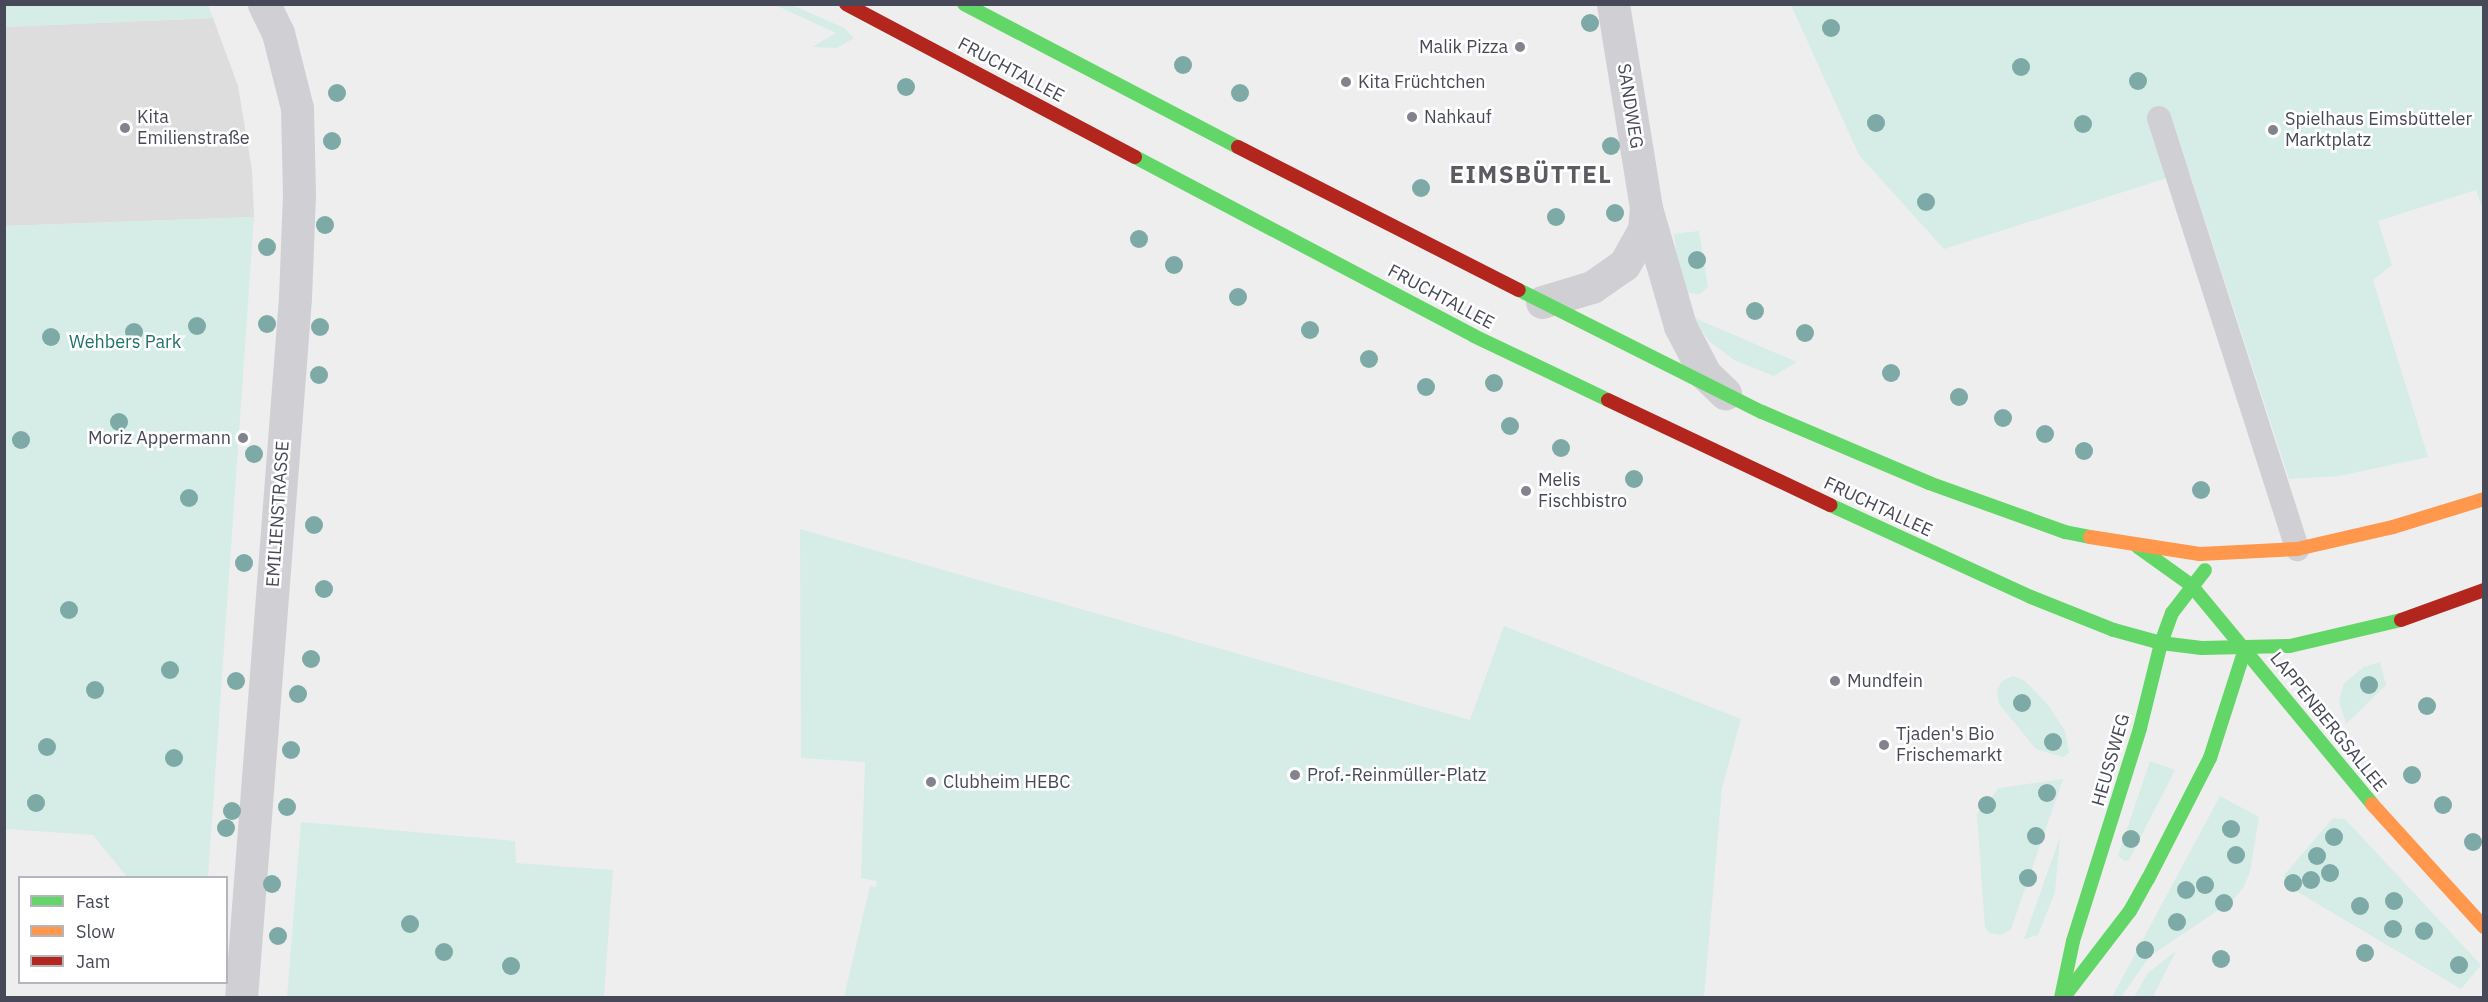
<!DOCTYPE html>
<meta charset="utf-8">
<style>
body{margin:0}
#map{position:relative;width:2488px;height:1002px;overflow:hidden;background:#efeeee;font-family:"IBM Plex Sans",sans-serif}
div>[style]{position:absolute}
.education>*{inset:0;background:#ddd}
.green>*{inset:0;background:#d5ece7}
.lane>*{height:24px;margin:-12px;padding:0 12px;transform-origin:12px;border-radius:12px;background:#d0cfd3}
.street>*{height:33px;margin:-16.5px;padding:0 16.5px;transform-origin:16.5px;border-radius:16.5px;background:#d0cfd3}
.fast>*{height:14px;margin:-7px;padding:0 7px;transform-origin:7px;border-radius:7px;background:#63d668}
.slow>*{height:14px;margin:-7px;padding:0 7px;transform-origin:7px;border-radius:7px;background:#ff974d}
.jam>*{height:14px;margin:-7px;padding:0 7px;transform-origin:7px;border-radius:7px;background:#b3261e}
.trees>*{width:18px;height:18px;margin:-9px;border-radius:50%;background:#7daaa6}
.dots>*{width:16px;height:16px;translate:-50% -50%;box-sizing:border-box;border:3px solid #fff;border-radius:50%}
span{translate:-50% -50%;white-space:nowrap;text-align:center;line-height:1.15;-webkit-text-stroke:5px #fff;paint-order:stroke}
.poi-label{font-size:18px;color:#474959}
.right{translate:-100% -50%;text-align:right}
.left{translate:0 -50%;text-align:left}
.street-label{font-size:18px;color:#474959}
.park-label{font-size:18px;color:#1f736c}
.district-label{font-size:24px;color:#5b5b61;font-weight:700;letter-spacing:1.5px}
.frame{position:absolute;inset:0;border:6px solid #474959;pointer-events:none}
.legend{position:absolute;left:18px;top:876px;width:210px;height:108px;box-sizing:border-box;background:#fff;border:2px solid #b5b6bd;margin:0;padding:8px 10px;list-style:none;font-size:18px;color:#474959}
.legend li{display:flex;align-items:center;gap:12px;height:30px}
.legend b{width:30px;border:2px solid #b5b6bd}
</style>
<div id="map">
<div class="education">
<div style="clip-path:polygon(213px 18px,238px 86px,252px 170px,254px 217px,5px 226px,4px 27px)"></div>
</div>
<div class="green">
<div style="clip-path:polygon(4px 5px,208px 5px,213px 18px,5px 27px)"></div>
<div style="clip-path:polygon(775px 5px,792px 5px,844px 28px,854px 38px,837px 48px,812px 47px,836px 33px)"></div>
<div style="clip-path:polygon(1791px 5px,2483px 5px,2483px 209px,2476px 190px,2378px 221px,2392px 265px,2373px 280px,2428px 457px,2339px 476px,2289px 479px,2189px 171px,1944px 249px,1859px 155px)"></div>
<div style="clip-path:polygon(254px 217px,208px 877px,127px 877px,93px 835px,5px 829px,5px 226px)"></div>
<div style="clip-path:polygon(1699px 231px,1708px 287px,1700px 294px,1688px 293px,1681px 286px,1674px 234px)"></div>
<div style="clip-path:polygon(1692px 317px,1797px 362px,1774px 376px,1734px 360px,1709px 341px)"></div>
<div style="clip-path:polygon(800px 529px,1470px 720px,1504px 626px,1741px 719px,1722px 788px,1704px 997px,844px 997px,870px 886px,876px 887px,877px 881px,861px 878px,865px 762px,801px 758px)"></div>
<div style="clip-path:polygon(2380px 662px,2386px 685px,2346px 724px,2339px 701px,2344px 683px,2364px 667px)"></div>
<div style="clip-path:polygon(2013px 676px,2025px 681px,2049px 706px,2065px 731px,2069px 753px,2063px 757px,2036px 749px,1999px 704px,1997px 690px,2002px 681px)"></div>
<div style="clip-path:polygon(2150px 761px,2175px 770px,2129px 860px,2125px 861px,2118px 856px)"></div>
<div style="clip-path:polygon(2063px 779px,2011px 929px,2001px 935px,1989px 933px,1985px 927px,1977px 814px,1999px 788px)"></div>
<div style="clip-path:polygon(2220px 796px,2259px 817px,2250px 872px,2243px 888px,2232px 901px,2150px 956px,2121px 997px,2112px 997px)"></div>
<div style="clip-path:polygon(2333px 818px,2345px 819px,2481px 965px,2461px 989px,2286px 885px,2284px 875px)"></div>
<div style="clip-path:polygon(301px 822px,515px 841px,516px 863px,613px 870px,604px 997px,287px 997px)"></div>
<div style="clip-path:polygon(2060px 837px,2055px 892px,2038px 935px,2024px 939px)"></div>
<div style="clip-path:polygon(2176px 951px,2153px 997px,2134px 997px,2148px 973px)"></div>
</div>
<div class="lane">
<div style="left:2159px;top:118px;width:453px;rotate:72.2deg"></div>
</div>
<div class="street">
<div style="left:1613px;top:4px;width:207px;rotate:80.8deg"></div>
<div style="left:1646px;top:208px;width:123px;rotate:73.9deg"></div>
<div style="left:1680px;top:326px;width:54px;rotate:62.5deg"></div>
<div style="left:1705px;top:374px;width:28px;rotate:44deg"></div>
<div style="left:1542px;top:302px;width:52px;rotate:-16.7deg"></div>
<div style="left:1592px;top:287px;width:39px;rotate:-35deg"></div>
<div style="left:1624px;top:265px;width:40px;rotate:-60.3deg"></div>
<div style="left:1644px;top:230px;width:22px;rotate:-85deg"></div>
<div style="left:241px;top:998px;width:702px;rotate:-85.59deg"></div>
<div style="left:295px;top:298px;width:103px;rotate:-87.8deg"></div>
<div style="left:299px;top:195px;width:87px;rotate:-91.3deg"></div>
<div style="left:297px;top:108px;width:77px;rotate:-104.2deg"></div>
<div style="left:278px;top:33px;width:32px;rotate:-116deg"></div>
</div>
<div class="fast">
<div style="left:964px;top:4px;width:309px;rotate:27.6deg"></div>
<div style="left:1135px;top:157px;width:383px;rotate:27.8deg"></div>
<div style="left:1474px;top:336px;width:148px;rotate:25.5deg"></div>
<div style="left:1519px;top:290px;width:272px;rotate:26.7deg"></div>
<div style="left:1762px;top:412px;width:181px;rotate:23deg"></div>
<div style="left:1929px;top:483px;width:145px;rotate:19.8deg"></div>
<div style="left:2065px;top:532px;width:25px;rotate:11deg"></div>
<div style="left:1830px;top:505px;width:221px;rotate:24.6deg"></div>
<div style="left:2031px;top:597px;width:89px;rotate:21.7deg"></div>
<div style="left:2114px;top:630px;width:49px;rotate:15.5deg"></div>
<div style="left:2161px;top:643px;width:41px;rotate:7deg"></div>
<div style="left:2202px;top:648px;width:88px;rotate:-1.3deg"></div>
<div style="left:2290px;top:646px;width:114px;rotate:-13.2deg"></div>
<div style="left:2138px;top:547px;width:65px;rotate:35.6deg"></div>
<div style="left:2191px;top:585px;width:284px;rotate:50.4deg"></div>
<div style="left:2067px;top:993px;width:103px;rotate:-52.5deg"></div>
<div style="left:2130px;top:911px;width:37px;rotate:-61deg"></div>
<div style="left:2148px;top:879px;width:136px;rotate:-62.9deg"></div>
<div style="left:2210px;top:758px;width:114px;rotate:-72.2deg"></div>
<div style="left:2061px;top:998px;width:58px;rotate:-78.1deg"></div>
<div style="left:2073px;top:941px;width:223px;rotate:-72.5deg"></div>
<div style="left:2140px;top:728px;width:88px;rotate:-76.1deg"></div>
<div style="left:2161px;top:643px;width:32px;rotate:-70deg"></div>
<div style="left:2172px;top:613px;width:54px;rotate:-52.5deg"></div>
</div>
<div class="slow">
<div style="left:2090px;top:537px;width:111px;rotate:8.8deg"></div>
<div style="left:2200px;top:554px;width:97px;rotate:-3deg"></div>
<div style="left:2297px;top:549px;width:98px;rotate:-12.9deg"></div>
<div style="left:2393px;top:527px;width:95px;rotate:-17.1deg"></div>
<div style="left:2372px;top:804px;width:166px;rotate:47.7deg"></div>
</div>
<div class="jam">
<div style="left:846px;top:4px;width:327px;rotate:27.9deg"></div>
<div style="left:1238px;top:147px;width:315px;rotate:27deg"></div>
<div style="left:1608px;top:400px;width:246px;rotate:25.3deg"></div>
<div style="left:2401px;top:620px;width:88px;rotate:-19.9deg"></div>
</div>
<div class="trees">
<div style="left:1590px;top:23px"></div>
<div style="left:1831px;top:28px"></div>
<div style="left:1183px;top:65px"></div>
<div style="left:2021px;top:67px"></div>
<div style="left:2138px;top:81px"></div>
<div style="left:906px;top:87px"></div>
<div style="left:337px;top:93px"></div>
<div style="left:1240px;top:93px"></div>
<div style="left:1876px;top:123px"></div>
<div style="left:2083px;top:124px"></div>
<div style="left:332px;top:141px"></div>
<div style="left:1611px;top:146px"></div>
<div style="left:1421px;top:188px"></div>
<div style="left:1926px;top:202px"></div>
<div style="left:1615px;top:213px"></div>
<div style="left:1556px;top:217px"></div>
<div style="left:325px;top:225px"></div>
<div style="left:1139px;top:239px"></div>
<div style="left:267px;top:247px"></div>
<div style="left:1697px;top:260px"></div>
<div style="left:1174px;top:265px"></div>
<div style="left:1238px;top:297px"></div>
<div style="left:1755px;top:311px"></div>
<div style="left:267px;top:324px"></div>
<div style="left:197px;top:326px"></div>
<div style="left:320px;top:327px"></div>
<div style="left:1310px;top:330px"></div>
<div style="left:134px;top:332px"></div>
<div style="left:1805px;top:333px"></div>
<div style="left:51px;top:337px"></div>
<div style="left:1369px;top:359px"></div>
<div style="left:1891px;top:373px"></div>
<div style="left:319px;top:375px"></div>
<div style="left:1494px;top:383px"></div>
<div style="left:1426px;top:387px"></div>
<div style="left:1959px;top:397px"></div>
<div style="left:2003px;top:418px"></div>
<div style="left:119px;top:422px"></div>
<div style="left:1510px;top:426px"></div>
<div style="left:2045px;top:434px"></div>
<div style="left:21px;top:440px"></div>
<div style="left:1561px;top:448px"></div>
<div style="left:2084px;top:451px"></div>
<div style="left:254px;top:454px"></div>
<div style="left:1634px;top:479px"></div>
<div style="left:2201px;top:490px"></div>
<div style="left:189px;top:498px"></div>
<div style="left:314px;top:525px"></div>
<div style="left:244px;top:563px"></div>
<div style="left:324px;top:589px"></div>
<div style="left:69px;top:610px"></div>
<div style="left:311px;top:659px"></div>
<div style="left:170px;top:670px"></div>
<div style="left:236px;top:681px"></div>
<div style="left:2369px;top:685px"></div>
<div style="left:95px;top:690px"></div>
<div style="left:298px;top:694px"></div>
<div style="left:2022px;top:703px"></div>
<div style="left:2427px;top:706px"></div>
<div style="left:2053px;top:742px"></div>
<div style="left:47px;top:747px"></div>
<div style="left:291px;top:750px"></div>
<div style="left:174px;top:758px"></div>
<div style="left:2412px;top:775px"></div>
<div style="left:2047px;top:793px"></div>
<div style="left:36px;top:803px"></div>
<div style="left:1987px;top:805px"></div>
<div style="left:2443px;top:805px"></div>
<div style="left:287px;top:807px"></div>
<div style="left:232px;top:811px"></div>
<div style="left:226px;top:828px"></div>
<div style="left:2231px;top:829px"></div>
<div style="left:2036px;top:836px"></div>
<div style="left:2334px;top:837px"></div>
<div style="left:2131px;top:839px"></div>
<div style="left:2473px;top:842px"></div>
<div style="left:2236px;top:855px"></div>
<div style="left:2317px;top:856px"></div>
<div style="left:2330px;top:873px"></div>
<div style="left:2028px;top:878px"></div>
<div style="left:2311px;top:880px"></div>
<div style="left:2293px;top:883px"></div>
<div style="left:272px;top:884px"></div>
<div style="left:2205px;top:885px"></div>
<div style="left:2186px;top:890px"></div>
<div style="left:2394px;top:901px"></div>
<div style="left:2224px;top:903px"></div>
<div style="left:2360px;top:906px"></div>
<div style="left:2177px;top:922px"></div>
<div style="left:410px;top:924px"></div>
<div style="left:2393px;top:929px"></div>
<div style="left:2424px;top:931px"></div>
<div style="left:278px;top:936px"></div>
<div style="left:2145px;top:950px"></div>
<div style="left:444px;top:952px"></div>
<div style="left:2365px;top:953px"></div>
<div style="left:2221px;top:959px"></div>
<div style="left:2459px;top:965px"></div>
<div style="left:511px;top:966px"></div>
</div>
<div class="dots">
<div style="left:1520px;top:47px;background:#82838d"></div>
<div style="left:1346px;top:82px;background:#82838d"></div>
<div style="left:1412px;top:117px;background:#82838d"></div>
<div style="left:125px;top:128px;background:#82838d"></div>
<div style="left:2273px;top:130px;background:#82838d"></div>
<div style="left:243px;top:438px;background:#82838d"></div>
<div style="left:1526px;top:491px;background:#82838d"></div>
<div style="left:1835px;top:681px;background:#82838d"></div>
<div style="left:1884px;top:745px;background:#82838d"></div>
<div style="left:1295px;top:775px;background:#82838d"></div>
<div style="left:931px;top:782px;background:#82838d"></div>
</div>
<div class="poi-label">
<span class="right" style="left:1508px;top:47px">Malik Pizza</span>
<span class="left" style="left:1358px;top:82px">Kita Früchtchen</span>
<span class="left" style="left:1424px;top:117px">Nahkauf</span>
<span class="left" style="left:137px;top:128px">Kita<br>Emilienstraße</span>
<span class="left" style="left:2285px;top:130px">Spielhaus Eimsbütteler<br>Marktplatz</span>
<span class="right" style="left:231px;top:438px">Moriz Appermann</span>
<span class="left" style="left:1538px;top:491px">Melis<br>Fischbistro</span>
<span class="left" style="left:1847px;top:681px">Mundfein</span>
<span class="left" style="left:1896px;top:745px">Tjaden's Bio<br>Frischemarkt</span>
<span class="left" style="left:1307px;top:775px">Prof.-Reinmüller-Platz</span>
<span class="left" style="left:943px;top:782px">Clubheim HEBC</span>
</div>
<div class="street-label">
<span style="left:1011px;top:70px;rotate:28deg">FRUCHTALLEE</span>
<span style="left:1630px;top:106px;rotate:81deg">SANDWEG</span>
<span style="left:1441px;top:297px;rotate:28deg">FRUCHTALLEE</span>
<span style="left:1878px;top:507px;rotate:25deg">FRUCHTALLEE</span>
<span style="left:278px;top:514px;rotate:-86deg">EMILIENSTRASSE</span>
<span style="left:2328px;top:722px;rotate:51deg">LAPPENBERGSALLEE</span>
<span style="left:2111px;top:760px;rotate:-74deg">HEUSSWEG</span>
</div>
<div class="park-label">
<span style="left:125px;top:342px">Wehbers Park</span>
</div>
<div class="district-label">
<span style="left:1531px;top:175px">EIMSBÜTTEL</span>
</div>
<div class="frame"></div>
<ul class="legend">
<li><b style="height:8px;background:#63d668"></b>Fast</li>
<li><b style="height:8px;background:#ff974d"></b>Slow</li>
<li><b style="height:8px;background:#b3261e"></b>Jam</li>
</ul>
</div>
